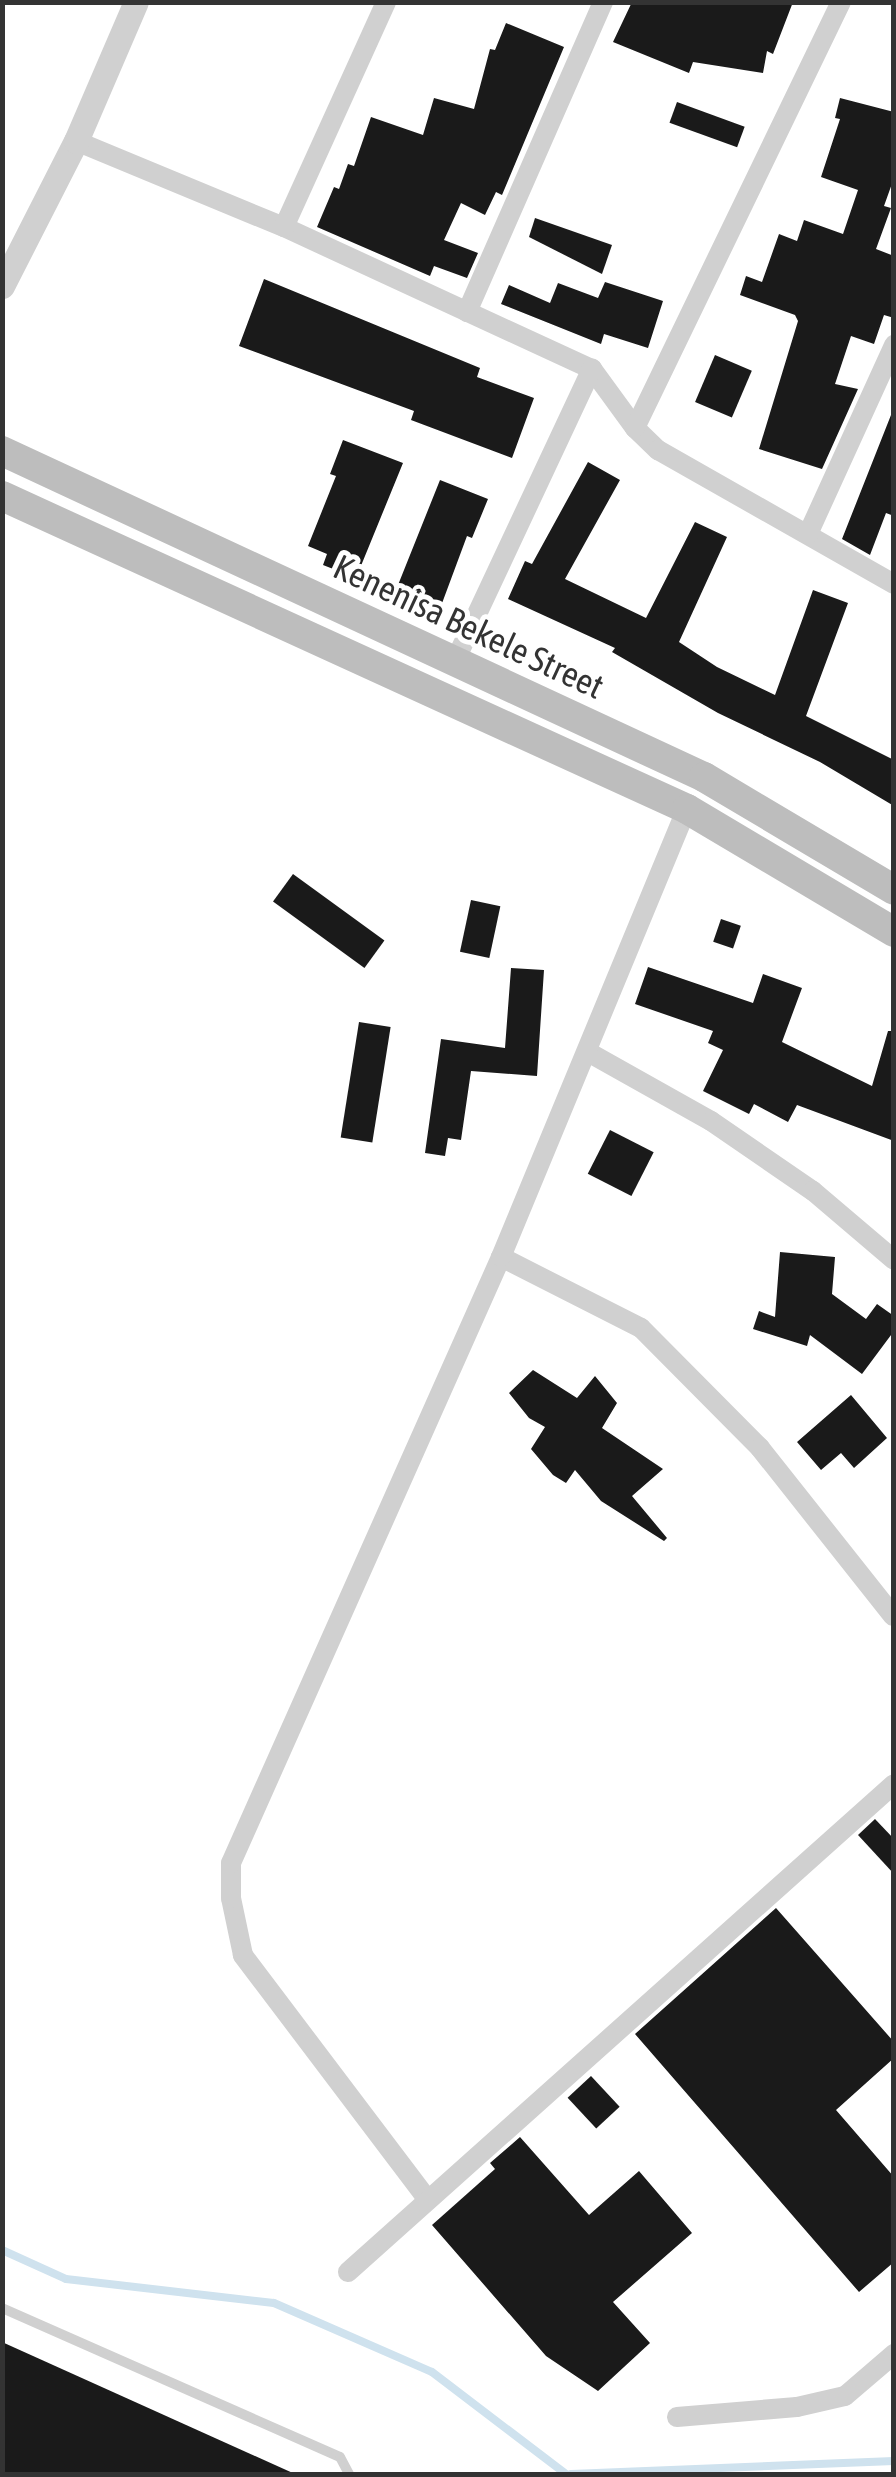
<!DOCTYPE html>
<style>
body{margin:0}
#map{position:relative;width:896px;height:2477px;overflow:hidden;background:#fff;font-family:"Asap Condensed",sans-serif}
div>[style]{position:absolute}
.stream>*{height:8px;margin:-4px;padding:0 4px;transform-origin:4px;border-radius:4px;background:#cfe2ee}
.building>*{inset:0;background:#1a1a1a;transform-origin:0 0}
.service>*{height:10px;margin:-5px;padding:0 5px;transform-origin:5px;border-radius:5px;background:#d0d0d0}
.minor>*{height:20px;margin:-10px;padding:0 10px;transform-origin:10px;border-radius:10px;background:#d0d0d0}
.tertiary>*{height:25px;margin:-12.5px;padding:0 12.5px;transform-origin:12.5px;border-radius:12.5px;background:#d0d0d0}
.secondary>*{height:30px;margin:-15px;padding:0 15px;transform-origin:15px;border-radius:15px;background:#bdbdbd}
span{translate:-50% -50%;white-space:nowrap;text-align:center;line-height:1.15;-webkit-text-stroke:10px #fff;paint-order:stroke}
.street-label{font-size:35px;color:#333}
.frame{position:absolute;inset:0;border:5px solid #333;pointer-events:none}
</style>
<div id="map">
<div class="stream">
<div style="left:2px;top:2250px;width:70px;rotate:24.4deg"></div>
<div style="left:66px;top:2279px;width:209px;rotate:6.6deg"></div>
<div style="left:274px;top:2303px;width:172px;rotate:23.6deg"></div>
<div style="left:432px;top:2372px;width:168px;rotate:37.3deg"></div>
<div style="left:571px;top:2474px;width:323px;rotate:-2.3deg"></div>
</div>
<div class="building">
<div style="clip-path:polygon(632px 2px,793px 2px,773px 54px,767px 51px,763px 73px,693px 62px,689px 73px,613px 42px)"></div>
<div style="clip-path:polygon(506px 23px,564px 47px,502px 195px,496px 192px,485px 215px,461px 203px,444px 240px,478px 253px,467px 278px,434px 266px,430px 276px,317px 227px,334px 187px,339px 189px,348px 164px,354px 166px,371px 117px,423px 135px,434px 98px,474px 109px,490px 49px,495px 50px)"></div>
<div style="clip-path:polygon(840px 98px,894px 112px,894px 178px,884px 206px,891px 208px,876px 249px,894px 256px,894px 318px,884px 315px,874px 344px,851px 336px,835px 384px,858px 389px,822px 469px,759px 449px,798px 321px,795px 315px,740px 295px,746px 276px,762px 282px,779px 234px,797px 241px,804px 220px,843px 234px,858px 190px,821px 177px,840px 119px,835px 118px)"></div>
<div style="left:677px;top:102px;width:72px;height:22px;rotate:20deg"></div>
<div style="clip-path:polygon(535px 218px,612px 245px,602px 274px,529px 237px)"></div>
<div style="clip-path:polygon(264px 279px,480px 368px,477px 377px,534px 398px,512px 458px,411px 420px,414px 411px,239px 346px)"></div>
<div style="clip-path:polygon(605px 282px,663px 301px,648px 348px,604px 334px,601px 344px,501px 304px,509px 285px,550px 303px,558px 283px,598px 298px)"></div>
<div style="left:715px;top:355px;width:40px;height:51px;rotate:23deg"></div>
<div style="clip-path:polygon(891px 415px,894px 516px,886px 513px,870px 555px,842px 539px)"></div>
<div style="clip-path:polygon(343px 440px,403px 463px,356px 578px,323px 565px,327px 554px,308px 546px,336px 476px,330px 474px)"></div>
<div style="clip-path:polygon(588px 462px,620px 480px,565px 579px,646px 618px,695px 522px,727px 537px,679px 642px,717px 667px,775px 695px,813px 590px,848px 603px,806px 716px,894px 760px,894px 806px,820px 762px,718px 713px,612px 652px,615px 648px,508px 599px,525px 561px,532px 564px)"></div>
<div style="clip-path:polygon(440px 480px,488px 499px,472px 538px,467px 536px,441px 606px,396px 590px)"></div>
<div style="left:293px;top:874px;width:113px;height:34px;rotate:36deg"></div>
<div style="left:471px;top:900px;width:30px;height:53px;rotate:12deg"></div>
<div style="left:721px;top:919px;width:21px;height:24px;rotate:19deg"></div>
<div style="clip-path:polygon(648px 967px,753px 1003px,763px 974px,802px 988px,782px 1042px,872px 1086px,888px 1031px,894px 1031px,894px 1141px,797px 1105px,788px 1122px,754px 1104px,749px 1114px,703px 1091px,723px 1050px,708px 1043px,713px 1031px,635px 1004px)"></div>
<div style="clip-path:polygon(511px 968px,544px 970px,537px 1076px,471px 1071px,461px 1140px,448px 1138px,445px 1156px,425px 1153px,441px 1039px,505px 1048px)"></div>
<div style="left:359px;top:1022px;width:32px;height:117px;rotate:9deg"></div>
<div style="left:610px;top:1130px;width:49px;height:49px;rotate:27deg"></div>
<div style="clip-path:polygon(780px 1252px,835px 1257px,832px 1294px,866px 1319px,877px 1304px,894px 1316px,894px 1331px,862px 1374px,810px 1335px,807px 1346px,753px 1329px,759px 1311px,775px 1317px)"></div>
<div style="clip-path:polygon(533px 1370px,577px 1398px,595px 1376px,617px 1403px,602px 1428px,663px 1469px,632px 1496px,667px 1538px,664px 1541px,601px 1501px,575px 1470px,566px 1483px,553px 1475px,531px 1449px,545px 1427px,529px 1418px,509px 1393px)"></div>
<div style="clip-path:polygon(851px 1395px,887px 1438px,854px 1468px,841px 1453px,821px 1470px,797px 1442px)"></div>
<div style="clip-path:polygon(875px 1819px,894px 1839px,894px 1874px,858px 1835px)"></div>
<div style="clip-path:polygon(776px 1908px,894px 2042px,894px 2058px,836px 2110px,894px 2177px,894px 2262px,859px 2292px,635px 2034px)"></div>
<div style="left:591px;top:2076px;width:42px;height:32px;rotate:47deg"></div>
<div style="clip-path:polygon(520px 2137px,589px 2215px,639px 2171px,692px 2233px,613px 2302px,650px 2343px,598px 2391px,546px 2356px,432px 2225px,495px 2169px,490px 2163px)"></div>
<div style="clip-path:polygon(2px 2342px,295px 2474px,2px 2474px)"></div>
</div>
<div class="service">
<div style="left:2px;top:2308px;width:369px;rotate:23.8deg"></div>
<div style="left:340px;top:2457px;width:19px;rotate:62deg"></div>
</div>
<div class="minor">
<div style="left:76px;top:141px;width:225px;rotate:22.5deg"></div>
<div style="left:284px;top:227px;width:339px;rotate:24.8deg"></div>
<div style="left:592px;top:369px;width:73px;rotate:53.9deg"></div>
<div style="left:635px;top:428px;width:32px;rotate:44deg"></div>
<div style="left:658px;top:450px;width:271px;rotate:29.6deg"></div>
<div style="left:284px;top:227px;width:247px;rotate:-65.6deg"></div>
<div style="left:467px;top:312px;width:339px;rotate:-66.3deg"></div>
<div style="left:635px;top:428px;width:473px;rotate:-64.2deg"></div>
<div style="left:808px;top:534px;width:208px;rotate:-65.5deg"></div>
<div style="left:455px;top:661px;width:323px;rotate:-64.9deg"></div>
<div style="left:588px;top:1052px;width:141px;rotate:29.3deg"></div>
<div style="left:711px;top:1121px;width:124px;rotate:34.5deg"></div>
<div style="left:813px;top:1191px;width:106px;rotate:40.4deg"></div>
<div style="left:501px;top:1257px;width:157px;rotate:26.9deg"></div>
<div style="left:641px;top:1328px;width:169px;rotate:45.2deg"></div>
<div style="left:760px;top:1448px;width:214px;rotate:51.6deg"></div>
<div style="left:428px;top:2200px;width:307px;rotate:-127.1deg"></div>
<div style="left:243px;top:1955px;width:58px;rotate:-101.9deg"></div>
<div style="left:231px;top:1898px;width:35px;rotate:-90deg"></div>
<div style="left:231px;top:1863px;width:663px;rotate:-65.98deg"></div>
<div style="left:501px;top:1257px;width:485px;rotate:-67.5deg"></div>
<div style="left:348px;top:2272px;width:732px;rotate:-41.79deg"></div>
<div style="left:677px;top:2417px;width:120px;rotate:-4.8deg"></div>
<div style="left:797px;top:2407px;width:49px;rotate:-12.9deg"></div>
<div style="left:845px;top:2396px;width:65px;rotate:-40.6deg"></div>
</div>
<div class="tertiary">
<div style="left:2px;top:286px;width:163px;rotate:-63deg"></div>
<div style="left:76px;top:141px;width:151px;rotate:-66.7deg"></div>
</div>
<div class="secondary">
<div style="left:2px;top:451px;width:774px;rotate:24.91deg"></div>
<div style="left:704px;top:777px;width:221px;rotate:30.7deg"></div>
<div style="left:2px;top:496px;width:753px;rotate:24.56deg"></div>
<div style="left:687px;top:809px;width:241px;rotate:30.7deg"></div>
</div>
<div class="street-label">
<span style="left:469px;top:626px;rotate:25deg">Kenenisa Bekele Street</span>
</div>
<div class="frame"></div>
</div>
